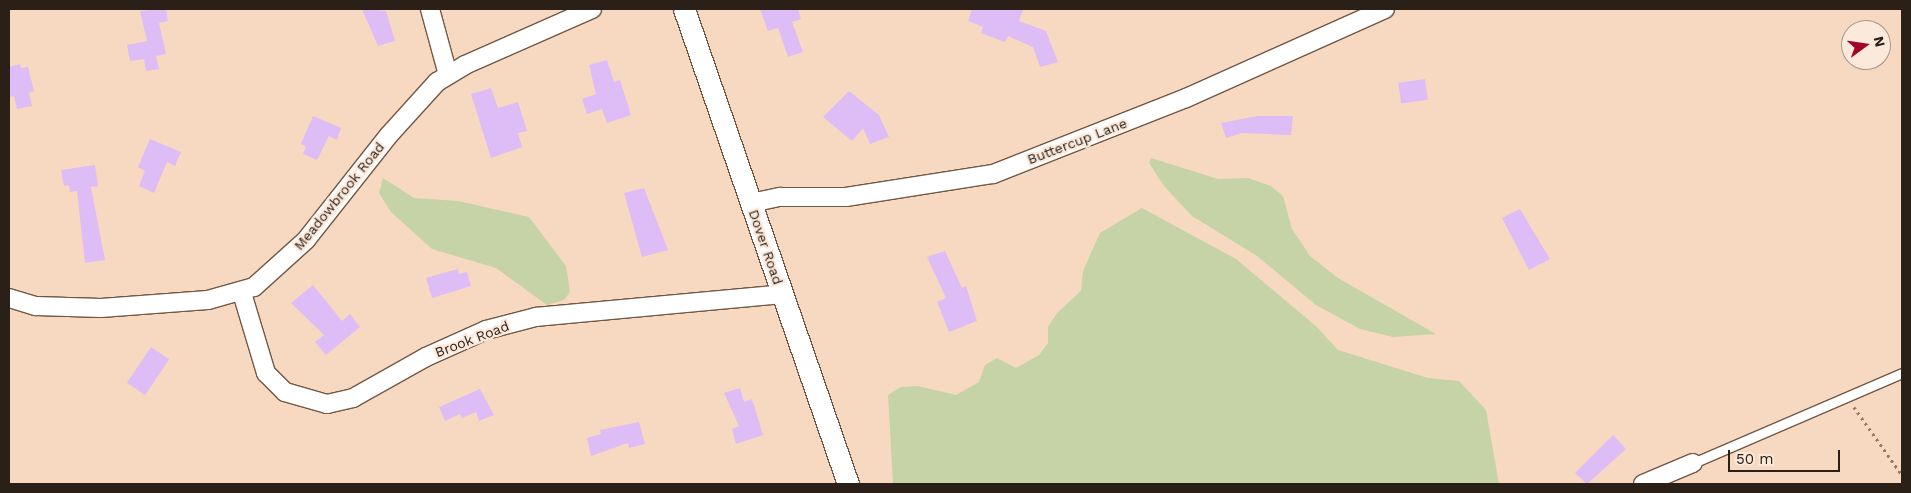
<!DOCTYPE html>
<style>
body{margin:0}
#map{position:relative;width:1911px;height:493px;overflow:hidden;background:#f7d9c2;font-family:"Work Sans",sans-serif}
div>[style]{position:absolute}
.green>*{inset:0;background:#c5d3a6}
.building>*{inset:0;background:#debcf6;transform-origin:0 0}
.path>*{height:2.5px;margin-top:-1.25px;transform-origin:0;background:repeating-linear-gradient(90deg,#8f7a6b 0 2.5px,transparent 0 6.5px)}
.roads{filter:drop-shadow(1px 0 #725844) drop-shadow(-1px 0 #725844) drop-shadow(0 1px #725844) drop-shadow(0 -1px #725844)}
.service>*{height:9px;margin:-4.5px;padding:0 4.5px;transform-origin:4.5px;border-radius:4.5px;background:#fff}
.minor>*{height:18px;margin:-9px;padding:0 9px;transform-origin:9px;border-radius:9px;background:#fff}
.tertiary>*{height:21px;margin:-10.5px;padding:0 10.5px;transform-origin:10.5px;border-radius:10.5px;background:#fff}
span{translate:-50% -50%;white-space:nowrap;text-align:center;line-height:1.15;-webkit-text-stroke:4.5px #fbe9db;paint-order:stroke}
.street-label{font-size:14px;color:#2b2018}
.frame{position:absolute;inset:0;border:10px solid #2b2018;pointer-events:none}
.north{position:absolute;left:1841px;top:20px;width:50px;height:50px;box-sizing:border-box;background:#fbe9db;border:1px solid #a8998d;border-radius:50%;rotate:76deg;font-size:14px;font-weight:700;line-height:20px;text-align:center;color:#2b2018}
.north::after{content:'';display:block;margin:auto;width:18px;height:22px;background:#a2032a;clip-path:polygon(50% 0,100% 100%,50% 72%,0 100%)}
.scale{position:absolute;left:1728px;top:450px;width:112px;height:22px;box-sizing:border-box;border:2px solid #2b2018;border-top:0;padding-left:6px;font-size:15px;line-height:18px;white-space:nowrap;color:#2b2018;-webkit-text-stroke:4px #fbe9db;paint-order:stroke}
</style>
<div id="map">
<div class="green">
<div style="clip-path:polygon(1151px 158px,1218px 179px,1248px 178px,1271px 186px,1283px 196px,1292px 229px,1310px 256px,1338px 278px,1436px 334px,1393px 337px,1360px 329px,1316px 305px,1257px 256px,1192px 216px,1164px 186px,1149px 163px)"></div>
<div style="clip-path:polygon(383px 178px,414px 198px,458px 201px,529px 217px,566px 266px,570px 292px,564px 300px,547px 305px,496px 268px,432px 249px,391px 212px,379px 193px)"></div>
<div style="clip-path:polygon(1142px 208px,1236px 259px,1317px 327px,1338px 350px,1428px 378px,1459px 381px,1486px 410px,1499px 484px,893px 484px,888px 395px,901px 387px,918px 386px,956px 395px,979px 382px,985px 365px,997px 358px,1016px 368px,1039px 355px,1048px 343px,1048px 327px,1057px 313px,1081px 291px,1083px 271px,1100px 233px)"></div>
</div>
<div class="building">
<div style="clip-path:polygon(166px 9px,168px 21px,159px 23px,166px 54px,156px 56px,159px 69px,146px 71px,144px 59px,130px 61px,127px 45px,147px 41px,140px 11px)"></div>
<div style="clip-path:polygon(362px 9px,386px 11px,395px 41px,378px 46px)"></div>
<div style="clip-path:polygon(760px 9px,798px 9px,801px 19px,792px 22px,803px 52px,788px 57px,778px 28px,768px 31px)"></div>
<div style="clip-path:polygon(972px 9px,1023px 9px,1019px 21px,1046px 31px,1058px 62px,1040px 67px,1033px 47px,1008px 36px,1005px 42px,981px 33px,983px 27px,968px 21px)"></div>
<div style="clip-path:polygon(607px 60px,614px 82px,620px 80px,631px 115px,607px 123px,602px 109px,587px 114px,582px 99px,596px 94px,589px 65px)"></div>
<div style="clip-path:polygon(20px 64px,21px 68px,28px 67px,34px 91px,29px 93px,32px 106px,17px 109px,14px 96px,9px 97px,9px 67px)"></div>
<div style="left:1425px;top:79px;width:21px;height:27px;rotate:82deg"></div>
<div style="clip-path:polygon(491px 88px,498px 108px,518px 102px,527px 131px,518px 133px,522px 147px,491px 158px,471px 94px)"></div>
<div style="clip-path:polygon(849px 91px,879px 115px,889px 137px,870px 144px,863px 128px,852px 141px,823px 117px)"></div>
<div style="clip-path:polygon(313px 116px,341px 128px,337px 140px,329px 136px,317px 160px,303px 154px,306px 147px,301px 144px)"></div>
<div style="clip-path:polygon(1257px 116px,1293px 116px,1291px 135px,1242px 133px,1226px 138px,1221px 123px)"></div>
<div style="clip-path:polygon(150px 139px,181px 152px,175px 166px,167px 162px,154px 193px,139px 186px,145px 171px,138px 167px)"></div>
<div style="clip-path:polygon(95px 165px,98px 186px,91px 187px,105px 260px,85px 263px,77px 191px,70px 192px,69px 185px,64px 186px,61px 170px)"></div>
<div style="clip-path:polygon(644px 188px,668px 250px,642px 257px,624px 193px)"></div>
<div style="clip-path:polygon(1520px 209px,1550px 259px,1529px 270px,1502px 218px)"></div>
<div style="clip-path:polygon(945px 251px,962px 288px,966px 286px,977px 321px,949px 332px,937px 302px,946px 298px,927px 257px)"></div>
<div style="clip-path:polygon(458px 269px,459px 274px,467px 272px,471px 286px,432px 298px,426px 278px)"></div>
<div style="clip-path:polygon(313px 285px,342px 321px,350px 314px,360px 327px,326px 355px,315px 342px,324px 335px,291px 303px)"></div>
<div style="left:151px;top:347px;width:22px;height:43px;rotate:34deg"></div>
<div style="clip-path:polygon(740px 388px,744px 402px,752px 399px,763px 435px,736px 444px,732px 429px,739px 426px,724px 393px)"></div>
<div style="clip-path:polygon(480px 389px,494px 415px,479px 421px,476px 412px,462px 418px,460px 414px,445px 421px,439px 407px)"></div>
<div style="clip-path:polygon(639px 422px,645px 444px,629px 448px,628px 443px,591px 456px,587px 438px,601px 434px,600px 430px)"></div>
<div style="clip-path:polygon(1613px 435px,1626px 449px,1587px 484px,1575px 473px)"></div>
</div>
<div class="path">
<div style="left:1854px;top:407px;width:83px;rotate:54.8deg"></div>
</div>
<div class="roads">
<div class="service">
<div style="left:1693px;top:463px;width:228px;rotate:-23.3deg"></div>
</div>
<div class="minor">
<div style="left:430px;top:9px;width:68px;rotate:74.7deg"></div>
<div style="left:751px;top:203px;width:30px;rotate:-12deg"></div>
<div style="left:780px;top:197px;width:66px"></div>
<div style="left:846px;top:197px;width:149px;rotate:-8.9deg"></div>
<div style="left:993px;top:174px;width:207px;rotate:-21.5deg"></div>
<div style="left:1186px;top:98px;width:218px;rotate:-24.1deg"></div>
<div style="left:242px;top:293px;width:84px;rotate:73.3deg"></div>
<div style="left:266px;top:373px;width:27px;rotate:45deg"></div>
<div style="left:285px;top:392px;width:44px;rotate:15.9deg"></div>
<div style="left:327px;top:404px;width:27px;rotate:-13deg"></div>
<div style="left:353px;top:398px;width:84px;rotate:-29.3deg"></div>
<div style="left:426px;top:357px;width:66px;rotate:-24.2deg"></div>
<div style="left:486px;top:330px;width:52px;rotate:-14.6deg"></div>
<div style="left:536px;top:317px;width:247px;rotate:-5.3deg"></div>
<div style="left:9px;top:298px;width:28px;rotate:17deg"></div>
<div style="left:36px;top:306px;width:65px;rotate:1.8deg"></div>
<div style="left:101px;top:308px;width:107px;rotate:-4.3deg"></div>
<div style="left:208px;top:300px;width:48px;rotate:-15.8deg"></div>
<div style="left:254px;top:287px;width:70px;rotate:-42.1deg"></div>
<div style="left:306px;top:240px;width:134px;rotate:-51.7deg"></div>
<div style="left:389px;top:135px;width:72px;rotate:-47.8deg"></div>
<div style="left:437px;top:82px;width:33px;rotate:-31deg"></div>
<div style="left:465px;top:65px;width:139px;rotate:-23.8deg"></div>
<div style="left:1643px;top:484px;width:54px;rotate:-22.8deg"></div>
</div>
<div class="tertiary">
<div style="left:684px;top:9px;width:503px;rotate:70.95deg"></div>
</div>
</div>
<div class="street-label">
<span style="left:1077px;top:141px;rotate:-21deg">Buttercup Lane</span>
<span style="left:339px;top:196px;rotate:-51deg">Meadowbrook Road</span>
<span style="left:766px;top:247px;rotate:71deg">Dover Road</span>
<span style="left:472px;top:339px;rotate:-21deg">Brook Road</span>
</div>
<div class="frame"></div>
<div class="north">N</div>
<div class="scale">50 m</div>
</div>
